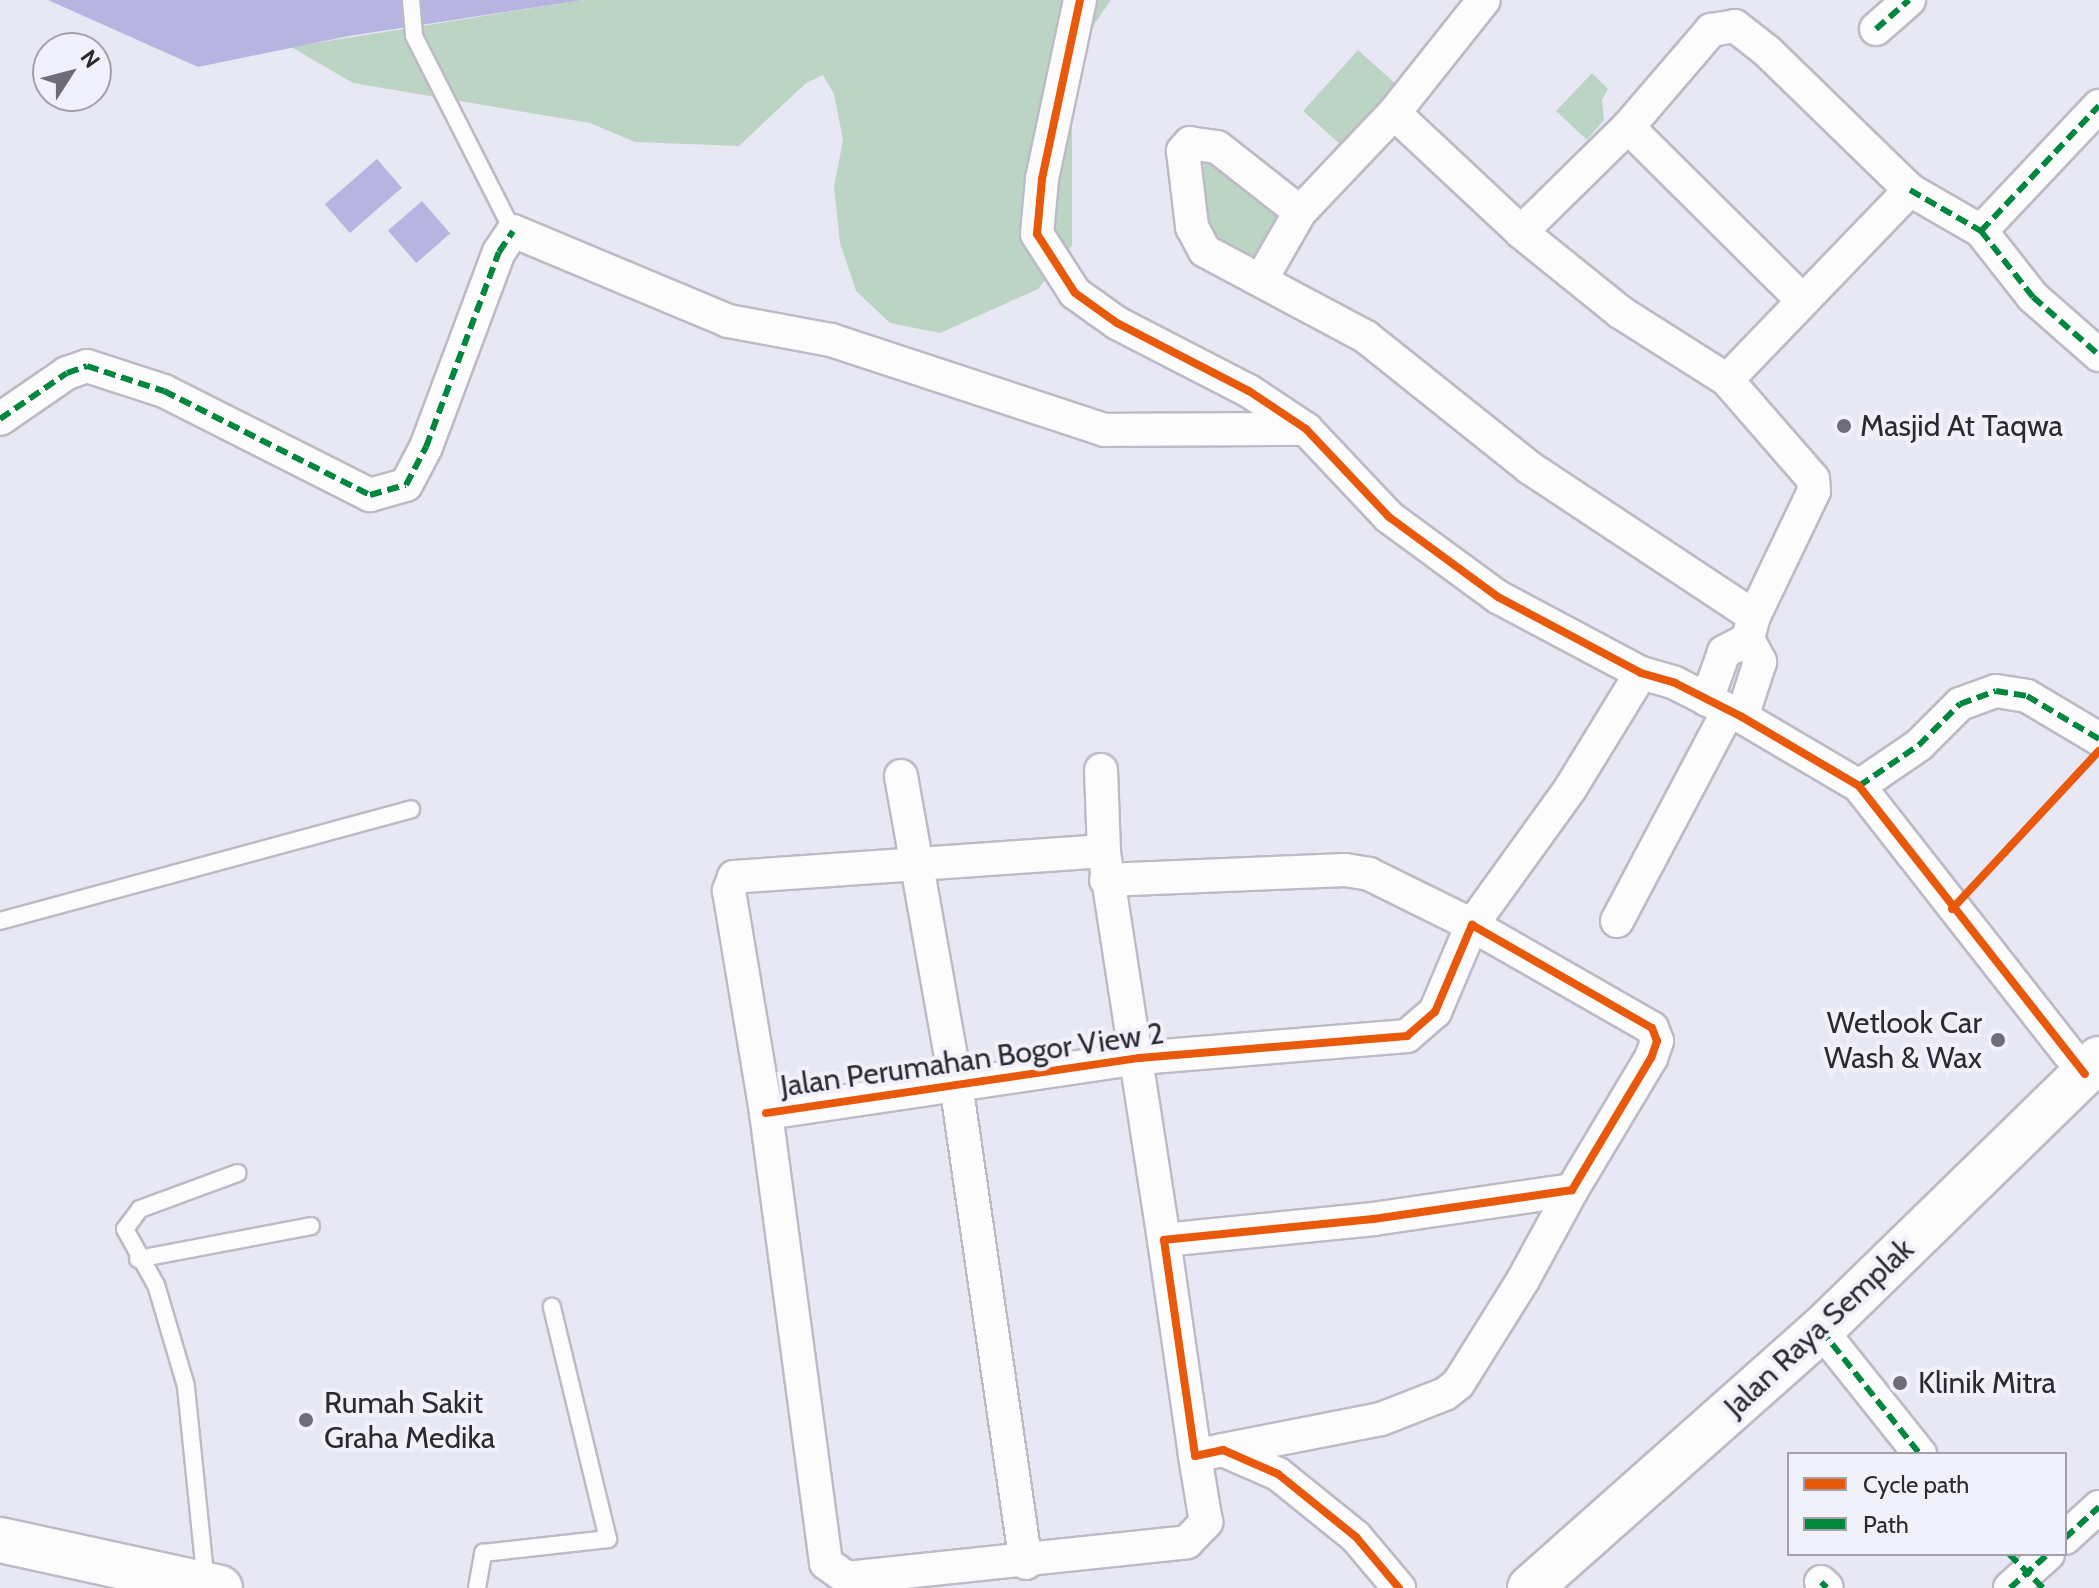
<!DOCTYPE html>
<style>
body{margin:0}
#map{position:relative;width:2099px;height:1588px;overflow:hidden;background:#e8e8f4;font-family:Cabin,sans-serif}
div>[style]{position:absolute}
.green>*{inset:0;background:#bcd4c4;transform-origin:0 0}
.water>*{inset:0;background:#b8b4e1;transform-origin:0 0}
.roads{filter:drop-shadow(2px 0 #bcbbc5) drop-shadow(-2px 0 #bcbbc5) drop-shadow(0 2px #bcbbc5) drop-shadow(0 -2px #bcbbc5)}
.lane>*{height:16px;margin:-8px;padding:0 8px;transform-origin:8px;border-radius:8px;background:#fcfcfd}
.street>*{height:32px;margin:-16px;padding:0 16px;transform-origin:16px;border-radius:16px;background:#fcfcfd}
.primary>*{height:44px;margin:-22px;padding:0 22px;transform-origin:22px;border-radius:22px;background:#fcfcfd}
.highway>*{height:44px;margin:-22px;padding:0 22px;transform-origin:22px;border-radius:22px;background:#fcfcfd}
.quiet>*{height:6px;margin-top:-3px;transform-origin:0;background:repeating-linear-gradient(90deg,#00873e 0 12px,transparent 0 18px)}
.cycleway>*{height:8px;margin:-4px;padding:0 4px;transform-origin:4px;border-radius:4px;background:#e8590c}
.dots>*{width:22px;height:22px;translate:-50% -50%;box-sizing:border-box;border:4px solid #f1f1fb;border-radius:50%}
span{translate:-50% -50%;white-space:nowrap;text-align:center;line-height:1.15;-webkit-text-stroke:8px #f1f1fb;paint-order:stroke}
.poi-label{font-size:30px;color:#2b2a33}
.left{translate:0 -50%;text-align:left}
.right{translate:-100% -50%;text-align:right}
.street-label{font-size:30px;color:#2b2a33}
.legend{position:absolute;left:1787px;top:1452px;width:280px;height:104px;box-sizing:border-box;background:#f1f1fb;border:2px solid #a2a1ab;margin:0;padding:10px 14px;list-style:none;font-size:24px;color:#2b2a33}
.legend li{display:flex;align-items:center;gap:16px;height:40px}
.legend b{width:40px;border:2px solid #a2a1ab}
.north{position:absolute;left:32px;top:32px;width:80px;height:80px;box-sizing:border-box;background:#f1f1fb;border:2px solid #a2a1ab;border-radius:50%;rotate:54deg;font-size:22px;font-weight:700;line-height:32px;text-align:center;color:#2b2a33}
.north::after{content:'';display:block;margin:auto;width:28px;height:36px;background:#6d6c77;clip-path:polygon(50% 0,100% 100%,50% 72%,0 100%)}
</style>
<div id="map">
<div class="green">
<div style="clip-path:polygon(583px 0,1111px 0,1089px 32px,1072px 82px,1072px 246px,1038px 289px,940px 333px,890px 323px,856px 291px,840px 243px,834px 187px,843px 140px,834px 94px,823px 75px,806px 83px,739px 146px,635px 142px,590px 123px,353px 83px,291px 47px)"></div>
<div style="left:1358px;top:50px;width:61px;height:82px;rotate:42deg"></div>
<div style="clip-path:polygon(1592px 73px,1608px 89px,1602px 100px,1604px 120px,1587px 140px,1556px 111px)"></div>
<div style="clip-path:polygon(1210px 158px,1283px 214px,1268px 247px,1250px 258px,1207px 233px,1203px 159px)"></div>
</div>
<div class="water">
<div style="clip-path:polygon(48px 0,583px 0,349px 36px,198px 67px)"></div>
<div style="left:377px;top:159px;width:38px;height:69px;rotate:49deg"></div>
<div style="left:422px;top:201px;width:43px;height:45px;rotate:49deg"></div>
</div>
<div class="roads">
<div class="lane">
<div style="left:411px;top:0;width:36px;rotate:85deg"></div>
<div style="left:414px;top:36px;width:219px;rotate:63.1deg"></div>
<div style="left:0;top:921px;width:426px;rotate:-15.2deg"></div>
<div style="left:138px;top:1259px;width:176px;rotate:-10.8deg"></div>
<div style="left:206px;top:1584px;width:199px;rotate:-95.8deg"></div>
<div style="left:186px;top:1386px;width:105px;rotate:-106.5deg"></div>
<div style="left:156px;top:1285px;width:64px;rotate:-119deg"></div>
<div style="left:125px;top:1229px;width:25px;rotate:-53deg"></div>
<div style="left:140px;top:1209px;width:104px;rotate:-20.2deg"></div>
<div style="left:477px;top:1588px;width:36px;rotate:-80deg"></div>
<div style="left:483px;top:1553px;width:126px;rotate:-6.4deg"></div>
<div style="left:608px;top:1539px;width:239px;rotate:-103.6deg"></div>
</div>
<div class="street">
<div style="left:1080px;top:0;width:183px;rotate:102deg"></div>
<div style="left:1042px;top:179px;width:55px;rotate:95.2deg"></div>
<div style="left:1037px;top:234px;width:70px;rotate:57.2deg"></div>
<div style="left:1075px;top:293px;width:52px;rotate:35.5deg"></div>
<div style="left:1117px;top:323px;width:148px;rotate:27.3deg"></div>
<div style="left:1249px;top:391px;width:69px;rotate:33.7deg"></div>
<div style="left:1306px;top:429px;width:121px;rotate:46.7deg"></div>
<div style="left:1389px;top:517px;width:135px;rotate:36.3deg"></div>
<div style="left:1498px;top:597px;width:162px;rotate:28deg"></div>
<div style="left:1641px;top:673px;width:35px;rotate:16deg"></div>
<div style="left:1675px;top:683px;width:75px;rotate:26.9deg"></div>
<div style="left:1742px;top:717px;width:136px;rotate:30.5deg"></div>
<div style="left:1859px;top:786px;width:366px;rotate:51.9deg"></div>
<div style="left:1876px;top:29px;width:44px;rotate:-41.3deg"></div>
<div style="left:1394px;top:113px;width:174px;rotate:43.1deg"></div>
<div style="left:1521px;top:232px;width:127px;rotate:38.9deg"></div>
<div style="left:1620px;top:312px;width:127px;rotate:32.4deg"></div>
<div style="left:1727px;top:380px;width:131px;rotate:49deg"></div>
<div style="left:1813px;top:479px;width:12px;rotate:85deg"></div>
<div style="left:1814px;top:491px;width:139px;rotate:115.6deg"></div>
<div style="left:1754px;top:616px;width:24px;rotate:105deg"></div>
<div style="left:1628px;top:127px;width:244px;rotate:44.8deg"></div>
<div style="left:1300px;top:212px;width:137px;rotate:-46.5deg"></div>
<div style="left:1394px;top:113px;width:144px;rotate:-51.5deg"></div>
<div style="left:1981px;top:231px;width:172px;rotate:-46.7deg"></div>
<div style="left:1521px;top:232px;width:150px;rotate:-44.5deg"></div>
<div style="left:1628px;top:127px;width:128px;rotate:-49.4deg"></div>
<div style="left:1711px;top:30px;width:24px;rotate:-9deg"></div>
<div style="left:1735px;top:26px;width:41px;rotate:38deg"></div>
<div style="left:1767px;top:51px;width:199px;rotate:44.2deg"></div>
<div style="left:1910px;top:190px;width:82px;rotate:30deg"></div>
<div style="left:1981px;top:231px;width:84px;rotate:51.8deg"></div>
<div style="left:2033px;top:297px;width:88px;rotate:41.3deg"></div>
<div style="left:1261px;top:280px;width:78px;rotate:-60.2deg"></div>
<div style="left:1300px;top:212px;width:105px;rotate:-141.9deg"></div>
<div style="left:1217px;top:147px;width:27px;rotate:-172deg"></div>
<div style="left:1190px;top:143px;width:11px;rotate:131deg"></div>
<div style="left:1183px;top:151px;width:77px;rotate:83.2deg"></div>
<div style="left:1192px;top:227px;width:27px;rotate:62deg"></div>
<div style="left:1205px;top:251px;width:183px;rotate:28.1deg"></div>
<div style="left:1366px;top:337px;width:210px;rotate:38.6deg"></div>
<div style="left:1530px;top:468px;width:268px;rotate:33.5deg"></div>
<div style="left:1727px;top:380px;width:264px;rotate:-46.1deg"></div>
<div style="left:0;top:419px;width:81px;rotate:-34.5deg"></div>
<div style="left:67px;top:373px;width:21px;rotate:-19deg"></div>
<div style="left:87px;top:366px;width:81px;rotate:18deg"></div>
<div style="left:164px;top:391px;width:231px;rotate:26.8deg"></div>
<div style="left:370px;top:495px;width:37px;rotate:-16deg"></div>
<div style="left:406px;top:485px;width:43px;rotate:-62.2deg"></div>
<div style="left:426px;top:447px;width:208px;rotate:-69.5deg"></div>
<div style="left:499px;top:252px;width:25px;rotate:-56deg"></div>
<div style="left:513px;top:231px;width:233px;rotate:22.7deg"></div>
<div style="left:728px;top:321px;width:105px;rotate:10.5deg"></div>
<div style="left:831px;top:340px;width:287px;rotate:18.2deg"></div>
<div style="left:1104px;top:430px;width:202px;rotate:-0.3deg"></div>
<div style="left:1707px;top:700px;width:51px;rotate:-70.5deg"></div>
<div style="left:1724px;top:652px;width:27px;rotate:-28deg"></div>
<div style="left:1748px;top:639px;width:26px;rotate:62deg"></div>
<div style="left:1760px;top:662px;width:58px;rotate:108.1deg"></div>
<div style="left:1101px;top:770px;width:81px;rotate:87.9deg"></div>
<div style="left:901px;top:776px;width:313px;rotate:79.9deg"></div>
<div style="left:956px;top:1084px;width:484px;rotate:81.7deg"></div>
<div style="left:1859px;top:786px;width:73px;rotate:-34.3deg"></div>
<div style="left:1919px;top:745px;width:58px;rotate:-45deg"></div>
<div style="left:1960px;top:704px;width:38px;rotate:-20deg"></div>
<div style="left:1996px;top:691px;width:31px;rotate:9deg"></div>
<div style="left:2027px;top:696px;width:84px;rotate:30.8deg"></div>
<div style="left:1106px;top:880px;width:239px;rotate:-2.4deg"></div>
<div style="left:1345px;top:870px;width:24px;rotate:9deg"></div>
<div style="left:1369px;top:874px;width:115px;rotate:26.3deg"></div>
<div style="left:1472px;top:925px;width:168px;rotate:-54.2deg"></div>
<div style="left:1570px;top:789px;width:136px;rotate:-58.5deg"></div>
<div style="left:1617px;top:921px;width:235px;rotate:-62.1deg"></div>
<div style="left:766px;top:1113px;width:377px;rotate:-8.4deg"></div>
<div style="left:1139px;top:1058px;width:269px;rotate:-4.7deg"></div>
<div style="left:1407px;top:1036px;width:37px;rotate:-41deg"></div>
<div style="left:1435px;top:1012px;width:95px;rotate:-67deg"></div>
<div style="left:1472px;top:925px;width:207px;rotate:29.8deg"></div>
<div style="left:1652px;top:1028px;width:14px;rotate:69deg"></div>
<div style="left:1657px;top:1041px;width:18px;rotate:109deg"></div>
<div style="left:1651px;top:1058px;width:154px;rotate:120.9deg"></div>
<div style="left:1572px;top:1190px;width:200px;rotate:171.7deg"></div>
<div style="left:1374px;top:1219px;width:211px;rotate:174.3deg"></div>
<div style="left:1164px;top:1240px;width:218px;rotate:81.8deg"></div>
<div style="left:1195px;top:1456px;width:29px;rotate:-12deg"></div>
<div style="left:1223px;top:1450px;width:60px;rotate:23.6deg"></div>
<div style="left:1278px;top:1474px;width:100px;rotate:38.9deg"></div>
<div style="left:1356px;top:1537px;width:67px;rotate:49.9deg"></div>
<div style="left:1164px;top:1240px;width:394px;rotate:-98.8deg"></div>
<div style="left:1104px;top:851px;width:371px;rotate:176deg"></div>
<div style="left:734px;top:877px;width:15px;rotate:110deg"></div>
<div style="left:729px;top:891px;width:225px;rotate:80.5deg"></div>
<div style="left:766px;top:1113px;width:454px;rotate:82.4deg"></div>
<div style="left:826px;top:1563px;width:26px;rotate:36deg"></div>
<div style="left:847px;top:1578px;width:342px;rotate:-6deg"></div>
<div style="left:1187px;top:1542px;width:28px;rotate:-46deg"></div>
<div style="left:1206px;top:1522px;width:67px;rotate:-99.5deg"></div>
<div style="left:1821px;top:1330px;width:159px;rotate:51.4deg"></div>
<div style="left:1223px;top:1450px;width:161px;rotate:-11.1deg"></div>
<div style="left:1381px;top:1419px;width:69px;rotate:-21.3deg"></div>
<div style="left:1445px;top:1394px;width:16px;rotate:-38deg"></div>
<div style="left:1458px;top:1384px;width:123px;rotate:-58deg"></div>
<div style="left:1523px;top:1280px;width:102px;rotate:-61.4deg"></div>
<div style="left:2065px;top:1538px;width:46px;rotate:-42.4deg"></div>
<div style="left:1821px;top:1582px;width:8px;rotate:45deg"></div>
<div style="left:2010px;top:1588px;width:51px;rotate:-41.8deg"></div>
</div>
<div class="primary">
<div style="left:1530px;top:1588px;width:389px;rotate:-41.6deg"></div>
<div style="left:1821px;top:1330px;width:388px;rotate:-44.3deg"></div>
</div>
<div class="highway">
<div style="left:0;top:1540px;width:225px;rotate:12.3deg"></div>
</div>
</div>
<div class="quiet">
<div style="left:1876px;top:29px;width:44px;rotate:-41.3deg"></div>
<div style="left:1910px;top:190px;width:82px;rotate:30deg"></div>
<div style="left:1981px;top:231px;width:84px;rotate:51.8deg"></div>
<div style="left:2033px;top:297px;width:88px;rotate:41.3deg"></div>
<div style="left:1981px;top:231px;width:172px;rotate:-46.7deg"></div>
<div style="left:0;top:419px;width:81px;rotate:-34.5deg"></div>
<div style="left:67px;top:373px;width:21px;rotate:-19deg"></div>
<div style="left:87px;top:366px;width:81px;rotate:18deg"></div>
<div style="left:164px;top:391px;width:231px;rotate:26.8deg"></div>
<div style="left:370px;top:495px;width:37px;rotate:-16deg"></div>
<div style="left:406px;top:485px;width:43px;rotate:-62.2deg"></div>
<div style="left:426px;top:447px;width:208px;rotate:-69.5deg"></div>
<div style="left:499px;top:252px;width:25px;rotate:-56deg"></div>
<div style="left:1859px;top:786px;width:73px;rotate:-34.3deg"></div>
<div style="left:1919px;top:745px;width:58px;rotate:-45deg"></div>
<div style="left:1960px;top:704px;width:38px;rotate:-20deg"></div>
<div style="left:1996px;top:691px;width:31px;rotate:9deg"></div>
<div style="left:2027px;top:696px;width:84px;rotate:30.8deg"></div>
<div style="left:1821px;top:1330px;width:159px;rotate:51.4deg"></div>
<div style="left:2065px;top:1538px;width:46px;rotate:-42.4deg"></div>
<div style="left:2009px;top:1554px;width:48px;rotate:45deg"></div>
<div style="left:1821px;top:1582px;width:8px;rotate:45deg"></div>
<div style="left:2010px;top:1588px;width:51px;rotate:-41.8deg"></div>
</div>
<div class="cycleway">
<div style="left:1080px;top:0;width:183px;rotate:102deg"></div>
<div style="left:1042px;top:179px;width:55px;rotate:95.2deg"></div>
<div style="left:1037px;top:234px;width:70px;rotate:57.2deg"></div>
<div style="left:1075px;top:293px;width:52px;rotate:35.5deg"></div>
<div style="left:1117px;top:323px;width:148px;rotate:27.3deg"></div>
<div style="left:1249px;top:391px;width:69px;rotate:33.7deg"></div>
<div style="left:1306px;top:429px;width:121px;rotate:46.7deg"></div>
<div style="left:1389px;top:517px;width:135px;rotate:36.3deg"></div>
<div style="left:1498px;top:597px;width:162px;rotate:28deg"></div>
<div style="left:1641px;top:673px;width:35px;rotate:16deg"></div>
<div style="left:1675px;top:683px;width:75px;rotate:26.9deg"></div>
<div style="left:1742px;top:717px;width:136px;rotate:30.5deg"></div>
<div style="left:1859px;top:786px;width:366px;rotate:51.9deg"></div>
<div style="left:1952px;top:909px;width:216px;rotate:-47.1deg"></div>
<div style="left:766px;top:1113px;width:377px;rotate:-8.4deg"></div>
<div style="left:1139px;top:1058px;width:269px;rotate:-4.7deg"></div>
<div style="left:1407px;top:1036px;width:37px;rotate:-41deg"></div>
<div style="left:1435px;top:1012px;width:95px;rotate:-67deg"></div>
<div style="left:1472px;top:925px;width:207px;rotate:29.8deg"></div>
<div style="left:1652px;top:1028px;width:14px;rotate:69deg"></div>
<div style="left:1657px;top:1041px;width:18px;rotate:109deg"></div>
<div style="left:1651px;top:1058px;width:154px;rotate:120.9deg"></div>
<div style="left:1572px;top:1190px;width:200px;rotate:171.7deg"></div>
<div style="left:1374px;top:1219px;width:211px;rotate:174.3deg"></div>
<div style="left:1164px;top:1240px;width:218px;rotate:81.8deg"></div>
<div style="left:1195px;top:1456px;width:29px;rotate:-12deg"></div>
<div style="left:1223px;top:1450px;width:60px;rotate:23.6deg"></div>
<div style="left:1278px;top:1474px;width:100px;rotate:38.9deg"></div>
<div style="left:1356px;top:1537px;width:67px;rotate:49.9deg"></div>
</div>
<div class="dots">
<div style="left:1844px;top:426px;background:#6d6c77"></div>
<div style="left:1998px;top:1040px;background:#6d6c77"></div>
<div style="left:1900px;top:1383px;background:#6d6c77"></div>
<div style="left:306px;top:1420px;background:#6d6c77"></div>
</div>
<div class="poi-label">
<span class="left" style="left:1860px;top:426px">Masjid At Taqwa</span>
<span class="right" style="left:1982px;top:1040px">Wetlook Car<br>Wash &amp; Wax</span>
<span class="left" style="left:1918px;top:1383px">Klinik Mitra</span>
<span class="left" style="left:324px;top:1420px">Rumah Sakit<br>Graha Medika</span>
</div>
<div class="street-label">
<span style="left:972px;top:1060px;rotate:-8deg">Jalan Perumahan Bogor View 2</span>
<span style="left:1819px;top:1328px;rotate:-43deg">Jalan Raya Semplak</span>
</div>
<ul class="legend">
<li><b style="height:10px;background:#e8590c"></b>Cycle path</li>
<li><b style="height:10px;background:#00873e"></b>Path</li>
</ul>
<div class="north">N</div>
</div>
